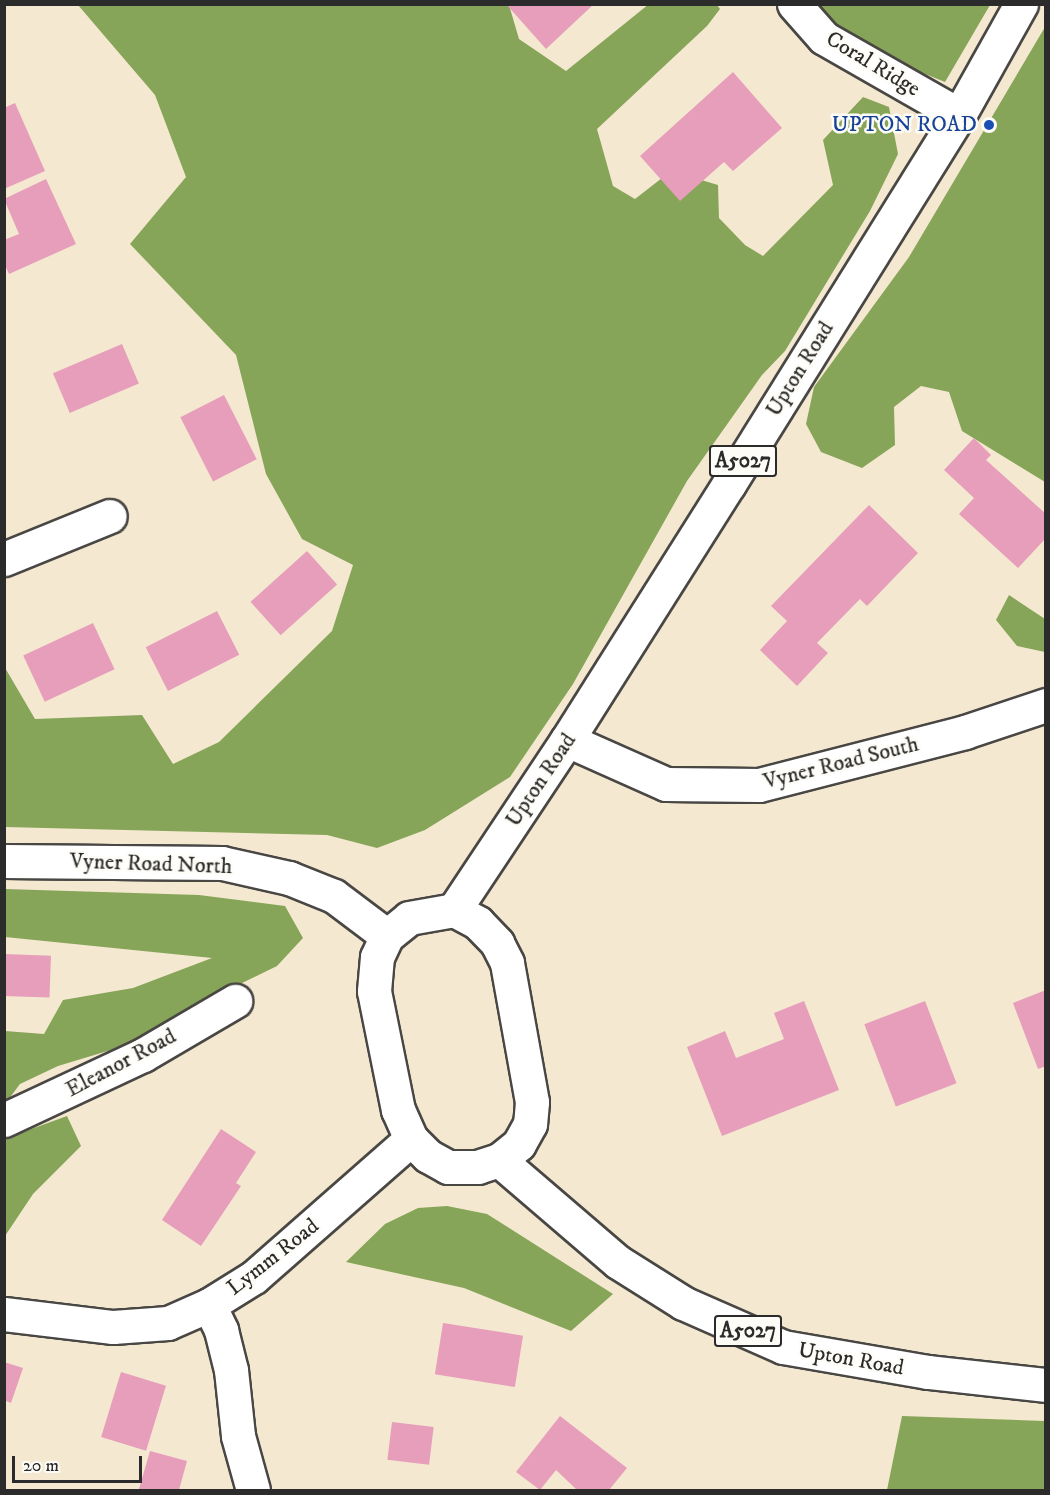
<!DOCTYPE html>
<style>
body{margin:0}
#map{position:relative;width:1050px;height:1495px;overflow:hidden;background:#f4e8d1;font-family:"IM FELL DW Pica",serif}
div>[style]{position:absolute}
.forest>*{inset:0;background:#87a558}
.building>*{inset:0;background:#e69ebb;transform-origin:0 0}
.roads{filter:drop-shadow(2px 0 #494744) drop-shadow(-2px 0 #494744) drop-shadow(0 2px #494744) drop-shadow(0 -2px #494744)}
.minor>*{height:33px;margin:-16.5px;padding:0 16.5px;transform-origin:16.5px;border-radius:16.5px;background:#fff}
.major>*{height:33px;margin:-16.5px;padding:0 16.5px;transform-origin:16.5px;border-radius:16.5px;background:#fff}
.dots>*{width:16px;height:16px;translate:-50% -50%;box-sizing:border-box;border:3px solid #fdfcf7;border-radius:50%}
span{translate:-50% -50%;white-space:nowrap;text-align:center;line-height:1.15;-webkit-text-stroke:5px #fdfcf7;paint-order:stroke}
.shield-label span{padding:2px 4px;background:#fdfcf7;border:2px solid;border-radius:4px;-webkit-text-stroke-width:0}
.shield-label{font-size:21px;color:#2b2b2b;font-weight:700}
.street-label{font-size:22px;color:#2b2b2b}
.transit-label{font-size:22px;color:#164399}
.right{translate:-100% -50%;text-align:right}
.frame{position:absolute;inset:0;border:6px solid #2b2b2b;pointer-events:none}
.scale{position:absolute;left:12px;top:1456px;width:130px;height:27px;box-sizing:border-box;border:3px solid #2b2b2b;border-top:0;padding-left:8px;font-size:18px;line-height:21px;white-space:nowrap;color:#2b2b2b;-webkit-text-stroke:4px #fdfcf7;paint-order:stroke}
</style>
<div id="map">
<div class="forest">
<div style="clip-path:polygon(649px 4px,717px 5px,720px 9px,707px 26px,597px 129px,613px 186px,635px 199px,671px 171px,718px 185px,719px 218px,745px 245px,763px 256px,833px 185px,823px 140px,863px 97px,889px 107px,898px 154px,870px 211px,785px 351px,762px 375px,687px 481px,573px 684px,510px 777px,425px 830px,377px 848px,327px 835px,5px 827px,4px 666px,35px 719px,142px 715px,173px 764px,219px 742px,332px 631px,353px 565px,302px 539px,266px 474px,236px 355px,130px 244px,186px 177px,155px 95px,78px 5px,509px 5px,519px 39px,566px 71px)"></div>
<div style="clip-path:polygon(806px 5px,990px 5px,945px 82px,843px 41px)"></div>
<div style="clip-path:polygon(1045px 27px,1045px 482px,962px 431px,949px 392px,921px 386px,894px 407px,895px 445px,862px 468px,821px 452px,806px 424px,814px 387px,909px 257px)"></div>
<div style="clip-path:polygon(1009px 595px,1045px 619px,1045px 652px,1017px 646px,996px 620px)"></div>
<div style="clip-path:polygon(5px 889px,199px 895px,285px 906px,303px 938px,277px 966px,172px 1017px,134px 1043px,58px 1066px,20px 1084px,5px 1104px,5px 1031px,44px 1034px,63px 1000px,133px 988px,212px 958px,5px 937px)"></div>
<div style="clip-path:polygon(67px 1116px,81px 1146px,33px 1194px,5px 1236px,5px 1118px,23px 1132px)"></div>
<div style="clip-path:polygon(447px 1206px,487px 1214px,613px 1294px,571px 1331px,464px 1288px,346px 1262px,385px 1224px,418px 1208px)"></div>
<div style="clip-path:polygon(902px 1416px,1045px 1421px,1045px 1490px,887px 1490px)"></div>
</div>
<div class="building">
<div style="clip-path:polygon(506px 4px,594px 4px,546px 49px)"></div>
<div style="clip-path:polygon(733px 72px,782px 128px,733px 171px,724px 162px,680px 201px,640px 156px)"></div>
<div style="clip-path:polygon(15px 103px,45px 171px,4px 189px,4px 108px)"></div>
<div style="clip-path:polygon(46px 179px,76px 244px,9px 274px,4px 263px,4px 240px,19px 234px,4px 199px)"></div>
<div style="left:122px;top:344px;width:43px;height:75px;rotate:67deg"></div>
<div style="left:224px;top:395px;width:72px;height:49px;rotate:63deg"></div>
<div style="clip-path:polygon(974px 438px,991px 455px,986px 460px,1046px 514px,1046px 538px,1018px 568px,959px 514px,974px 498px,944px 470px)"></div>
<div style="clip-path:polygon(869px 505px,918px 553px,867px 606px,860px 599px,817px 643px,828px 653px,797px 686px,760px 650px,787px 621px,771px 606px)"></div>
<div style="left:307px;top:551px;width:45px;height:76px;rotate:48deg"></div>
<div style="left:217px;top:611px;width:49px;height:80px;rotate:63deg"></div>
<div style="left:93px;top:623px;width:51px;height:77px;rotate:65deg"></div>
<div style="left:4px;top:954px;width:47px;height:42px;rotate:2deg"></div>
<div style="clip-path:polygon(1046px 990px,1046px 1066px,1038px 1069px,1013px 1003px)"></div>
<div style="clip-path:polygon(804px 1001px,839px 1090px,722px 1136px,687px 1047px,725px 1031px,736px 1058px,784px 1039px,774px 1013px)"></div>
<div style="left:925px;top:1001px;width:88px;height:65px;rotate:69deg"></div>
<div style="clip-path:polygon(221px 1129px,256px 1152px,236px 1183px,241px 1186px,201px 1246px,162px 1220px)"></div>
<div style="left:443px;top:1323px;width:81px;height:52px;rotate:9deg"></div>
<div style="clip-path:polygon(4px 1362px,23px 1368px,11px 1403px,4px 1400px)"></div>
<div style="left:121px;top:1372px;width:47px;height:68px;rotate:17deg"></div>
<div style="clip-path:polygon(560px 1416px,627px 1468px,609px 1490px,577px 1490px,556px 1470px,540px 1490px,516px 1472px)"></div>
<div style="left:392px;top:1422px;width:42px;height:38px;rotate:7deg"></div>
<div style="clip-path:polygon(150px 1451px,187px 1461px,179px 1490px,139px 1489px)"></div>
</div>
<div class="roads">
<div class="minor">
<div style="left:794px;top:4px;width:45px;rotate:48.6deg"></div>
<div style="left:824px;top:38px;width:155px;rotate:29.7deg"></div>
<div style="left:4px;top:559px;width:114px;rotate:-22.1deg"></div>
<div style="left:567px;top:740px;width:108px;rotate:24deg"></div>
<div style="left:666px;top:784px;width:93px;rotate:0.6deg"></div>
<div style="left:759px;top:785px;width:213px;rotate:-14.4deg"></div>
<div style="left:965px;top:732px;width:85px;rotate:-18.4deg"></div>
<div style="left:4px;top:861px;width:218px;rotate:0.5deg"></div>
<div style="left:222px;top:863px;width:69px;rotate:12.6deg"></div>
<div style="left:289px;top:878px;width:48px;rotate:21.8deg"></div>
<div style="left:334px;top:896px;width:66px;rotate:37deg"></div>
<div style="left:4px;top:1120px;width:153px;rotate:-25.1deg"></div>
<div style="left:143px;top:1055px;width:107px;rotate:-30.4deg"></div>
<div style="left:209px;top:1305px;width:28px;rotate:64deg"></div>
<div style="left:221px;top:1330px;width:41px;rotate:76deg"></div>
<div style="left:231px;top:1370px;width:66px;rotate:83.9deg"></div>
<div style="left:238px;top:1436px;width:56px;rotate:74.5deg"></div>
<div style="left:4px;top:1314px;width:110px;rotate:6.8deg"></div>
<div style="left:113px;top:1327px;width:55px;rotate:-4.2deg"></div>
<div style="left:168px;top:1323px;width:45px;rotate:-23.7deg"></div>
<div style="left:209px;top:1305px;width:53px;rotate:-31.9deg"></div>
<div style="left:254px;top:1277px;width:209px;rotate:-41.3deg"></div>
</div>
<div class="major">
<div style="left:454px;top:910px;width:204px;rotate:-56.4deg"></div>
<div style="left:567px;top:740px;width:303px;rotate:-57.7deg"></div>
<div style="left:729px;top:484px;width:435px;rotate:-58.1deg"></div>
<div style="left:959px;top:115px;width:127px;rotate:-60.8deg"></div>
<div style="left:454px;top:910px;width:27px;rotate:28deg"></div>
<div style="left:478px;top:923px;width:28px;rotate:46deg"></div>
<div style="left:497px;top:943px;width:22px;rotate:63deg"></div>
<div style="left:507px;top:963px;width:141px;rotate:79.8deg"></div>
<div style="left:532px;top:1102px;width:22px;rotate:95deg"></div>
<div style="left:530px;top:1124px;width:23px;rotate:119deg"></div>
<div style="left:519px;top:1144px;width:26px;rotate:141deg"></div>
<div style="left:499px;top:1160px;width:22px;rotate:162deg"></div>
<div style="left:478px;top:1167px;width:30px;rotate:180deg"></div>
<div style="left:448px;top:1167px;width:23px;rotate:-151deg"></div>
<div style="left:428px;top:1156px;width:24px;rotate:-135deg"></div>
<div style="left:411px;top:1139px;width:32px;rotate:-114deg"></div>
<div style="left:398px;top:1110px;width:121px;rotate:-101.4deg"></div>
<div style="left:374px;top:991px;width:34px;rotate:-85deg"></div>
<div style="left:377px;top:957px;width:23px;rotate:-65deg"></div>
<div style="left:387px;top:936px;width:28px;rotate:-39deg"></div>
<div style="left:409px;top:918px;width:46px;rotate:-10.1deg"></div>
<div style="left:499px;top:1160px;width:157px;rotate:40.6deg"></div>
<div style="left:618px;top:1262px;width:77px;rotate:32.2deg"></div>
<div style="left:683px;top:1303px;width:109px;rotate:23.7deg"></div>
<div style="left:783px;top:1347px;width:147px;rotate:9.8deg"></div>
<div style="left:928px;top:1372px;width:119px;rotate:6.3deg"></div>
</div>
</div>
<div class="dots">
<div style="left:989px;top:125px;background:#1a4fb4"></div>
</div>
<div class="shield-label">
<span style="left:743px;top:461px">A5027</span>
<span style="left:748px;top:1331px">A5027</span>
</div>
<div class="street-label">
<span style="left:873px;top:64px;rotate:31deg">Coral Ridge</span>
<span style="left:800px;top:369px;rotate:-58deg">Upton Road</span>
<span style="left:841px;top:763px;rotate:-14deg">Vyner Road South</span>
<span style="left:541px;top:780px;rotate:-56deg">Upton Road</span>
<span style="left:151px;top:864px;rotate:2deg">Vyner Road North</span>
<span style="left:121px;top:1063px;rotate:-28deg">Eleanor Road</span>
<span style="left:273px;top:1257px;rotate:-38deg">Lymm Road</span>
<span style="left:851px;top:1359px;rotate:10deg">Upton Road</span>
</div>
<div class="transit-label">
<span class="right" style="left:977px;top:125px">UPTON ROAD</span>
</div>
<div class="frame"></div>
<div class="scale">20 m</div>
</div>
